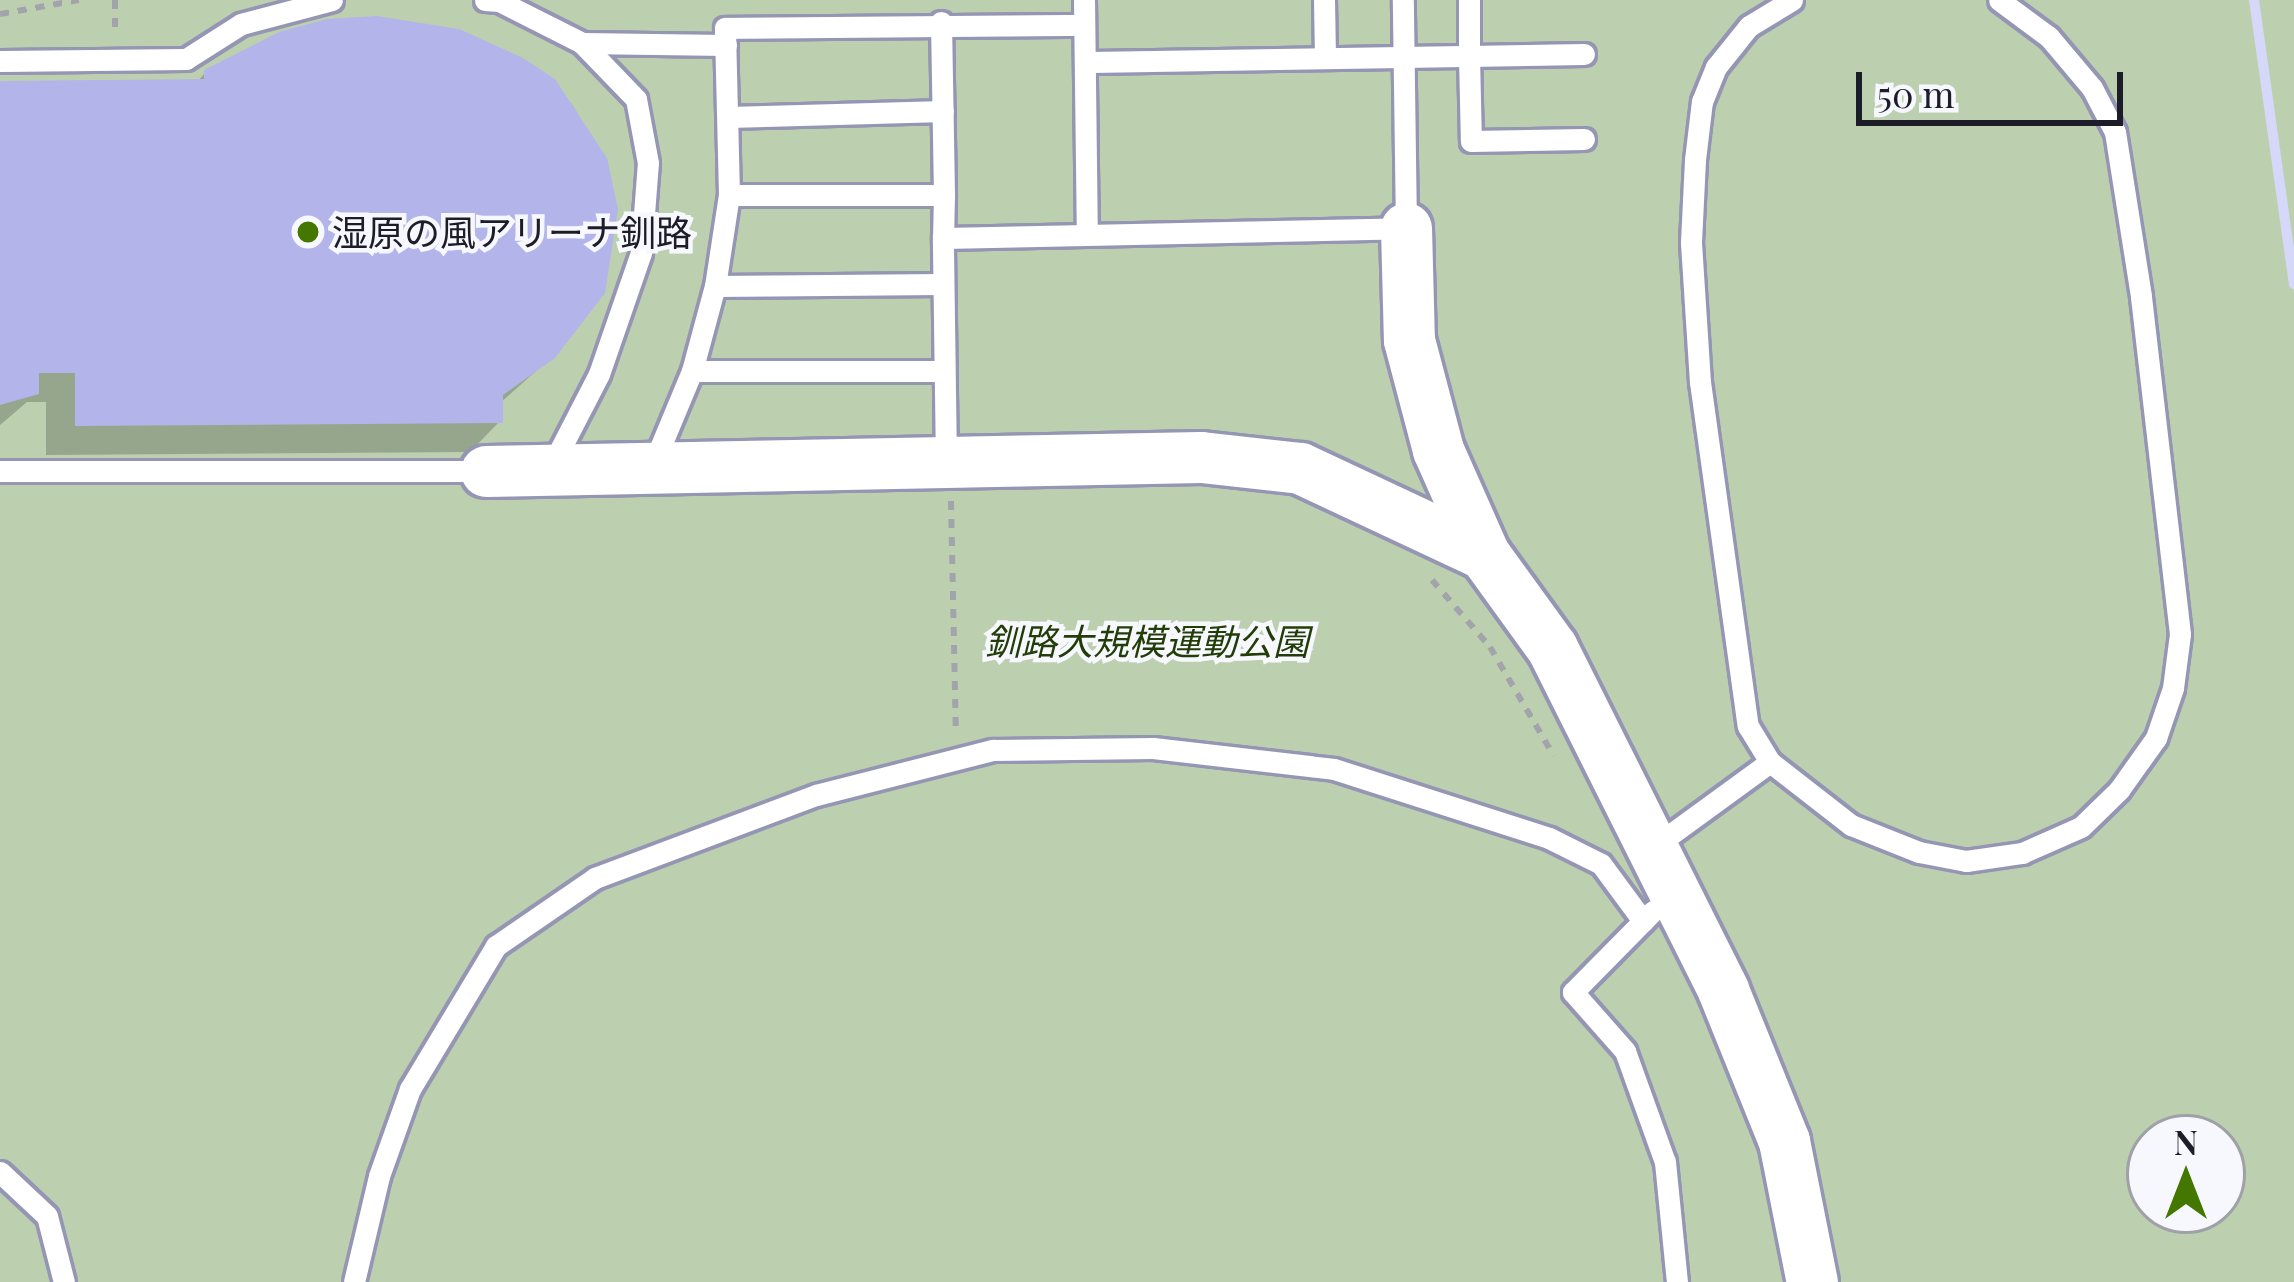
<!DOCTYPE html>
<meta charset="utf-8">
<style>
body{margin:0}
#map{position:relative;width:2294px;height:1282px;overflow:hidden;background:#f7f8fe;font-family:"Playfair Display","Noto Sans JP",serif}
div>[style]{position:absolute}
.green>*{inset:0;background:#bcd0af}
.shadow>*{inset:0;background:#0003}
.stream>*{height:10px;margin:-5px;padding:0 5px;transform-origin:5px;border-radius:5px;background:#d6d8f9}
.building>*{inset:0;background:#b3b4e9}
.path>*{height:6px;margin-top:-3px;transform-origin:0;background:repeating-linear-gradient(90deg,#a2a3ab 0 9px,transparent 0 18px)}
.roads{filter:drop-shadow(3px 0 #9596b3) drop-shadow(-3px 0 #9596b3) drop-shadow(0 3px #9596b3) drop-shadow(0 -3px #9596b3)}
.service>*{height:21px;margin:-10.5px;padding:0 10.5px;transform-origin:10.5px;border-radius:10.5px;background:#fff}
.tertiary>*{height:51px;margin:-25.5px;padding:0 25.5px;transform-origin:25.5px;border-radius:25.5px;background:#fff}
.dots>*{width:33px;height:33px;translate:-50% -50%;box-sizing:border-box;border:6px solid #f7f8fe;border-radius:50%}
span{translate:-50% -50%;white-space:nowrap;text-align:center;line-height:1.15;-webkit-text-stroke:9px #f7f8fe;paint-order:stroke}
.poi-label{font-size:36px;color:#1c1d28}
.left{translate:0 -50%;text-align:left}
.park-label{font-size:36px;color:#233d08;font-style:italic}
.north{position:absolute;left:2126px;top:1114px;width:120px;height:120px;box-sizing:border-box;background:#f7f8fe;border:3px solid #9fa0a8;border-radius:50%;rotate:0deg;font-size:33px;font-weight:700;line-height:48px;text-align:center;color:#1c1d28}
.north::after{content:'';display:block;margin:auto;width:42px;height:54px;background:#470;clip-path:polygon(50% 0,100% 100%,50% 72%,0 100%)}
.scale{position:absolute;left:1856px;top:72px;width:267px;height:54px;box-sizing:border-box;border:6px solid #1c1d28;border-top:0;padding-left:15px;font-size:36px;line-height:42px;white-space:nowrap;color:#1c1d28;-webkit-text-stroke:9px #f7f8fe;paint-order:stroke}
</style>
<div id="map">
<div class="green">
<div style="clip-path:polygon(evenodd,0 0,2294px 0,2294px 1282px,0 1282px,0 0,2150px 1138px,2222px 1138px,2222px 1210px,2150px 1210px,2150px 1138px)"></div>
</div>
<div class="shadow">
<div style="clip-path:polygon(206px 72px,553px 81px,573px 106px,604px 159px,615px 210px,602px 292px,553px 356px,500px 403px,500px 421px,470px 452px,46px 455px,46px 402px,27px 402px,0 425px,0 84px,196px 83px)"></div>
</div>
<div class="stream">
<div style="left:2254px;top:0;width:287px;rotate:82deg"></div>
</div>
<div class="building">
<div style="clip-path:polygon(377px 16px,459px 29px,523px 58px,555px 79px,607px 158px,618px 209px,605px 293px,555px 358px,503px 395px,503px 423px,75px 426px,75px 373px,39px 373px,39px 394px,0 405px,0 81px,204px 79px,204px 70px,279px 32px,327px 19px)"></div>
</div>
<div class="path">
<div style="left:115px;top:0;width:32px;rotate:90deg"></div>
<div style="left:0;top:14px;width:80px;rotate:-10deg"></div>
<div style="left:951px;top:501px;width:233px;rotate:88.8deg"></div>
<div style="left:1432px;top:580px;width:89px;rotate:49.1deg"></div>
<div style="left:1490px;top:647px;width:126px;rotate:59.6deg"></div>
</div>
<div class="roads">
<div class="service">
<div style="left:485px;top:0;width:14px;rotate:4deg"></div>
<div style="left:499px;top:1px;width:93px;rotate:26.8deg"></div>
<div style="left:582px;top:43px;width:144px;rotate:0.8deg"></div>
<div style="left:1084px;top:0;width:233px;rotate:89.3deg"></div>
<div style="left:1324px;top:0;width:58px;rotate:89deg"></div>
<div style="left:1792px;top:0;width:50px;rotate:148.8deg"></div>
<div style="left:1749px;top:26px;width:53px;rotate:128.8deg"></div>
<div style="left:1716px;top:67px;width:37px;rotate:112deg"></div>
<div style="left:1702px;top:101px;width:59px;rotate:96.8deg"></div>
<div style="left:1695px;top:160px;width:83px;rotate:92.8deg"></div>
<div style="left:1691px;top:243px;width:139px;rotate:86.3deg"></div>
<div style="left:1700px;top:382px;width:347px;rotate:82.1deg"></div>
<div style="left:1748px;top:726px;width:42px;rotate:58.6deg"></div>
<div style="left:1770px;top:762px;width:103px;rotate:37.9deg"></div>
<div style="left:1851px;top:825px;width:73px;rotate:21.7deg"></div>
<div style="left:1919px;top:852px;width:48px;rotate:10.8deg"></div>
<div style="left:1966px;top:861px;width:57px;rotate:-8.1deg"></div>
<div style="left:2022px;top:853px;width:64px;rotate:-23.8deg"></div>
<div style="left:2081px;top:827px;width:53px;rotate:-44.2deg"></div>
<div style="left:2119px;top:790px;width:64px;rotate:-54.6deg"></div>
<div style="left:2156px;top:738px;width:53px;rotate:-71.2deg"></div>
<div style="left:2173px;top:688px;width:54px;rotate:-82.6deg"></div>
<div style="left:2180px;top:634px;width:340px;rotate:-96.6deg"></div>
<div style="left:2141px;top:296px;width:166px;rotate:-99deg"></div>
<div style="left:2115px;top:132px;width:50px;rotate:-117.6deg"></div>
<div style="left:2092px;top:88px;width:67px;rotate:-130.1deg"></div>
<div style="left:2049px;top:37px;width:62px;rotate:-143.5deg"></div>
<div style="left:941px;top:22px;width:173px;rotate:89deg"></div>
<div style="left:1584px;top:54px;width:115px;rotate:179deg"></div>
<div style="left:1469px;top:56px;width:85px;rotate:88.7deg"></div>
<div style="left:1471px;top:141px;width:113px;rotate:-1deg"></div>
<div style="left:0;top:61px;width:186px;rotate:-0.6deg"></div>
<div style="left:186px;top:59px;width:65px;rotate:-32.5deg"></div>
<div style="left:241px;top:24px;width:94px;rotate:-14.8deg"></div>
<div style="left:1085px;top:62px;width:384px;rotate:-0.9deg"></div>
<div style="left:1469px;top:56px;width:56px;rotate:-90deg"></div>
<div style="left:730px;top:117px;width:213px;rotate:-1.6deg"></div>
<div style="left:729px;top:195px;width:215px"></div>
<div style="left:944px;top:195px;width:43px;rotate:91.3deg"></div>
<div style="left:715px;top:286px;width:227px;rotate:-0.5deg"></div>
<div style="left:692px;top:371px;width:252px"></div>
<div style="left:946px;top:463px;width:225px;rotate:-90.8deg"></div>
<div style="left:943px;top:238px;width:463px;rotate:-1.2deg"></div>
<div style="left:1406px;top:228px;width:228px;rotate:-90.8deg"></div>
<div style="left:652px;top:467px;width:104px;rotate:-67.4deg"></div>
<div style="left:692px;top:371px;width:88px;rotate:-74.9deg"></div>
<div style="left:715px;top:286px;width:92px;rotate:-81.3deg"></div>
<div style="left:729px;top:195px;width:167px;rotate:-91.4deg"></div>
<div style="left:725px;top:28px;width:359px;rotate:-0.5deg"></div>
<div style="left:550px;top:469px;width:107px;rotate:-62.7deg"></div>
<div style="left:599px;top:374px;width:128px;rotate:-70.9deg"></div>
<div style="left:641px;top:253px;width:90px;rotate:-85.6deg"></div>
<div style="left:648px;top:163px;width:65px;rotate:-100.6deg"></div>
<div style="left:636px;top:99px;width:78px;rotate:-134deg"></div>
<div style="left:0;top:471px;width:485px"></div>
<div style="left:1652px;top:848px;width:146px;rotate:-36.1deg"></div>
<div style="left:1653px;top:911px;width:114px;rotate:134.6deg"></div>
<div style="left:1573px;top:992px;width:79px;rotate:48.6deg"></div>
<div style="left:1625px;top:1051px;width:118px;rotate:70.2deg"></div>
<div style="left:1665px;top:1162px;width:121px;rotate:84.3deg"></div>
<div style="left:0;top:1172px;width:64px;rotate:43.1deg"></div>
<div style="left:47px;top:1216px;width:68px;rotate:75.6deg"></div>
<div style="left:354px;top:1282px;width:109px;rotate:-76.7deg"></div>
<div style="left:379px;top:1176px;width:92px;rotate:-70.4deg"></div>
<div style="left:410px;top:1089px;width:167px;rotate:-59deg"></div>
<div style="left:496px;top:946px;width:120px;rotate:-34.5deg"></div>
<div style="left:595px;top:878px;width:236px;rotate:-20.6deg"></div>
<div style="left:816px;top:795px;width:183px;rotate:-14.3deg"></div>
<div style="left:993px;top:750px;width:160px;rotate:-0.7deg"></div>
<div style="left:1153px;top:748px;width:182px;rotate:6.6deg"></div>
<div style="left:1334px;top:769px;width:226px;rotate:17.8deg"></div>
<div style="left:1549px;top:838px;width:58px;rotate:26.6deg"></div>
<div style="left:1601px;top:864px;width:71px;rotate:53.6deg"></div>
</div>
<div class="tertiary">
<div style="left:1406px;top:228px;width:112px;rotate:88.5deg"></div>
<div style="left:1409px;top:340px;width:114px;rotate:75.2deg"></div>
<div style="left:1438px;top:450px;width:114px;rotate:66.1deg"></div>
<div style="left:1484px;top:554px;width:116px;rotate:54.1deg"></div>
<div style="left:1552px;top:648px;width:382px;rotate:63.4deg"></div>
<div style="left:1723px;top:990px;width:163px;rotate:68deg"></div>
<div style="left:1784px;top:1141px;width:144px;rotate:78.8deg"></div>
<div style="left:486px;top:471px;width:715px;rotate:-1.12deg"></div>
<div style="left:1201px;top:457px;width:100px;rotate:6.3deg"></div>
<div style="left:1300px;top:468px;width:203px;rotate:25.1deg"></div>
</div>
</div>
<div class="dots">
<div style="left:308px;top:232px;background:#470"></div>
</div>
<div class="poi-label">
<span class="left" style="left:332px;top:232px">湿原の風アリーナ釧路</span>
</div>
<div class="park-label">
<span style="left:1147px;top:641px">釧路大規模運動公園</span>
</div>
<div class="north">N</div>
<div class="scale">50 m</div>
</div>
